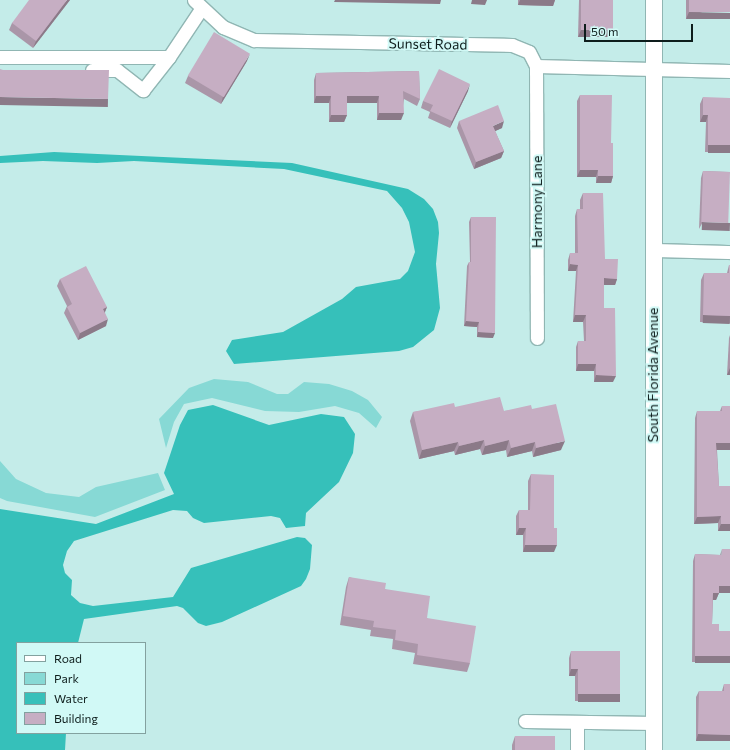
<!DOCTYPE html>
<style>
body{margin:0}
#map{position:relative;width:730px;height:750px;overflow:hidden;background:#c4ece9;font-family:Commissioner,sans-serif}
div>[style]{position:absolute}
.green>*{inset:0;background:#87d9d5}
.water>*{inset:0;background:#36c0ba}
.roads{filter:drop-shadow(1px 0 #90b6b3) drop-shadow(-1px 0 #90b6b3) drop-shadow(0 1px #90b6b3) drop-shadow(0 -1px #90b6b3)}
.minor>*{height:13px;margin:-6.5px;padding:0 6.5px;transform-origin:6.5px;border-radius:6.5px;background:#fff}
.tertiary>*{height:16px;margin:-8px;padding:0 8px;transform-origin:8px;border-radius:8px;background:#fff}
.wall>*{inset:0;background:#aa96a8}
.shaded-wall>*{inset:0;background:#8b7a88;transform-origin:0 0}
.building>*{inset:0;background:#c6aec3;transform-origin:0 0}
span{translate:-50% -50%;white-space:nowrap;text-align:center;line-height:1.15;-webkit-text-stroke:4px #d1f9f6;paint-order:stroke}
.street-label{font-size:14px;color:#0e1d1c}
.legend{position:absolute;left:16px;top:642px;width:130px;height:92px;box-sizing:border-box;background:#d1f9f6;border:1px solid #83a19f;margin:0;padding:5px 7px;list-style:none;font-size:12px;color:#0e1d1c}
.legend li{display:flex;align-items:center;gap:8px;height:20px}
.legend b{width:20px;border:1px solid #83a19f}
.scale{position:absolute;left:584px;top:24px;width:109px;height:18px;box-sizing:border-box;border:2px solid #0e1d1c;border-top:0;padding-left:5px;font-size:12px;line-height:14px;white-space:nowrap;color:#0e1d1c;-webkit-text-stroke:3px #d1f9f6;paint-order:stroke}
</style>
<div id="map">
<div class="green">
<div style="clip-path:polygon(214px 379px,248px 382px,277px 394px,288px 394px,304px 382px,329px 384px,352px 391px,368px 400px,382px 417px,376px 428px,359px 413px,335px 406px,299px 412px,265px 411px,212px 398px,184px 404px,174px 422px,166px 448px,159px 419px,189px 388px)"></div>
<div style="clip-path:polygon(0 461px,16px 479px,46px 493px,79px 497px,96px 487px,158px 473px,165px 490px,95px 517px,7px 501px,0 498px)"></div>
</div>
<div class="water">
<div style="clip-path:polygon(54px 152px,292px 163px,408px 189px,424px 199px,433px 209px,438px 222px,439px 233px,436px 264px,440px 308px,434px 330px,413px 347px,399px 351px,234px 364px,226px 351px,232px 340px,283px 332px,342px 299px,356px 287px,400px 279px,408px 271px,415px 252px,409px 222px,402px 208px,387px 191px,284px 169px,134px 161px,97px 163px,43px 161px,0 163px,0 156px)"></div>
<div style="clip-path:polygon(213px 405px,269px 425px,321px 414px,344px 417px,355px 434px,353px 453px,339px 482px,306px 513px,305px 526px,286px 528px,280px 518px,271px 516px,204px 523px,193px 518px,187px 511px,173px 510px,74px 541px,67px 551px,63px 565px,65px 573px,72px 580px,71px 595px,80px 603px,93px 606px,173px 597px,191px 568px,297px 537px,305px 538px,312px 545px,310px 569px,306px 579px,301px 586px,222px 622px,206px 626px,198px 623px,183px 608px,177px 606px,84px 619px,78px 643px,17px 643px,17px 733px,66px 733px,65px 750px,0 750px,0 509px,96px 524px,174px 494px,164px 473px,180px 425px,188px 410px)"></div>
</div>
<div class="roads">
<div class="minor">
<div style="left:194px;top:0;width:40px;rotate:43deg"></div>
<div style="left:223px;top:27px;width:34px;rotate:23deg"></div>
<div style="left:254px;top:40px;width:258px;rotate:1.1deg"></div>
<div style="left:512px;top:45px;width:18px;rotate:22deg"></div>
<div style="left:529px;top:52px;width:16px;rotate:63deg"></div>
<div style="left:536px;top:66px;width:194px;rotate:1.5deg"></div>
<div style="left:0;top:57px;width:169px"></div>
<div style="left:536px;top:66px;width:272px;rotate:89.8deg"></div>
<div style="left:92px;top:70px;width:25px"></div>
<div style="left:117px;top:70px;width:33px;rotate:38deg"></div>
<div style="left:143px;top:90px;width:42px;rotate:-51.8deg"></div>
<div style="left:169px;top:57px;width:58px;rotate:-56.3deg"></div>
<div style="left:653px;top:250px;width:77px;rotate:1.5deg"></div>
<div style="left:525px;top:721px;width:129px;rotate:0.9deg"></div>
<div style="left:577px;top:750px;width:28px;rotate:-90deg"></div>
</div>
<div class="tertiary">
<div style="left:654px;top:0;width:750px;rotate:90deg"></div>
</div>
</div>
<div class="wall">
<div style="clip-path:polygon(70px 0,33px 48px,9px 30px,12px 23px)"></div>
<div style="clip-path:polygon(507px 0,555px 0,553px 6px,518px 5px,518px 0)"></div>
<div style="clip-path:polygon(579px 0,613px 0,613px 30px,611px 37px,578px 37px)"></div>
<div style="clip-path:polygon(686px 0,730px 0,686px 19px)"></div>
<div style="clip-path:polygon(247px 61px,221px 104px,185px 83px,188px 76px)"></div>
<div style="clip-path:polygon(419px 71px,420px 99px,417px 106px,404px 99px,401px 120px,377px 120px,377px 103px,347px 103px,347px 115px,344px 122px,329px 122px,329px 103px,314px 103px,314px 80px,316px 73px)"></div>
<div style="clip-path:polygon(468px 91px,450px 128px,428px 118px,430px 112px,421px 108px,423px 101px)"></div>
<div style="clip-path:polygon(580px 95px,611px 143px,613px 176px,611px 183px,596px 183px,596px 177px,577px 177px,577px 101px)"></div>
<div style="clip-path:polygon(703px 97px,730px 152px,705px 152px,706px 122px,700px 122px,700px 104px)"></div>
<div style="clip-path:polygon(459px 121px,502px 128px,495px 131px,504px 151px,501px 158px,474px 169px,457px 128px)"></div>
<div style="clip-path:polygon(703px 171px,730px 172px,699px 229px,701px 178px)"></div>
<div style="clip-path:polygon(583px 193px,605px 259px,617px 279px,615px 285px,604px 285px,604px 308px,613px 382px,594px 382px,594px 371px,576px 371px,576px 347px,578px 341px,584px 341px,583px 322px,573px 322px,576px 271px,568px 271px,568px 260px,570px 253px,575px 253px,575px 216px,577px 209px,580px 209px,580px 200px)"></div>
<div style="clip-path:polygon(471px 217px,493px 338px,477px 337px,477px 327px,464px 326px,467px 266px,469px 262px,470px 262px,469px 222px)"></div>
<div style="clip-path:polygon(729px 265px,730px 265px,730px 323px,700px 322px,701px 280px,704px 273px,727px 273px)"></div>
<div style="clip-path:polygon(60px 279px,107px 307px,105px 312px,106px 326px,78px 340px,64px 313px,67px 306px,57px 286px)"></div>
<div style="clip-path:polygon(730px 335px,730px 375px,727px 375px,729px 338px)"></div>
<div style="clip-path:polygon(722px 406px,730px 406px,730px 450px,717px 450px,719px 486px,730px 486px,730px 531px,718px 531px,718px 523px,694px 524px,695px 418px,697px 411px,720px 411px)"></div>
<div style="clip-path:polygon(455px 407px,504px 411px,532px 409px,561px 450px,533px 457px,532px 451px,507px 457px,506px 450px,482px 455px,480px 449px,455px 455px,454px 451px,419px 459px,410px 421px,413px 412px)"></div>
<div style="clip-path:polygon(531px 474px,554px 528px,554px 552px,523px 552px,523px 535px,516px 535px,516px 516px,519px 510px,528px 510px,528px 481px)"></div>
<div style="clip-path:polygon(722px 549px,719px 593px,716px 600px,713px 600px,712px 624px,719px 631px,730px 631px,730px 662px,692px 662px,693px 561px,695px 554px,720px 555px)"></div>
<div style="clip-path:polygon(349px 577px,385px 589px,427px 618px,470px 663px,467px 672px,413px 664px,415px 653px,392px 649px,393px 639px,370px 636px,371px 630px,340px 625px,346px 587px)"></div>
<div style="clip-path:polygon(571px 651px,617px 701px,575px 701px,575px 676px,569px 676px,569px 658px)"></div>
<div style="clip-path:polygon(724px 684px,730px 684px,730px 741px,696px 741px,696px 697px,699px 691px,722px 691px)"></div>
<div style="clip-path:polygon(515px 736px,555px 750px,512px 750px,512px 745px)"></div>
</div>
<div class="shaded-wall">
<div style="clip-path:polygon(67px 0,70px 0,33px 48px,36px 41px)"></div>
<div style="clip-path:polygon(335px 0,441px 0,440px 4px,334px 2px)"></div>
<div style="clip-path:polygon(472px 0,487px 0,485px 5px,471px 4px)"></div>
<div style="clip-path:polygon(520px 0,555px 0,553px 6px,518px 5px)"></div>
<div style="clip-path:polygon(689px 12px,730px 13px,730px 19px,686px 19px)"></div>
<div style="clip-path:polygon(581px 30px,613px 30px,611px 37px,578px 37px)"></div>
<div style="clip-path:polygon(250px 54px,247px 61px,221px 104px,223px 97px)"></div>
<div style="clip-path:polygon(470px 84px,468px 91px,450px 128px,452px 121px)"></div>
<div style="clip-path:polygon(316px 96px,331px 96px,329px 103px,314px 103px)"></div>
<div style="clip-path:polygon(347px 96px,379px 96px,377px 103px,344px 103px)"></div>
<div style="left:0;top:97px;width:108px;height:8px;rotate:1deg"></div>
<div style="clip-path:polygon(379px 113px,404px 113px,401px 120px,377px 120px)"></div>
<div style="clip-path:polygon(331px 115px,347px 115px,344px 122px,329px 122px)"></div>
<div style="clip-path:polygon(703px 115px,708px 115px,706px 122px,700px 122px)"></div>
<div style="clip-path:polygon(504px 121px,502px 128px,491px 133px,493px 126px)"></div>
<div style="left:708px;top:145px;width:22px;height:8px"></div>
<div style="clip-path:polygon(504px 151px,501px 158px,474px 169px,476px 162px)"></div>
<div style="clip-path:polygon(580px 170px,598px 170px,596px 177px,577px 177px)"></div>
<div style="clip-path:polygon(598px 176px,613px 176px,611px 183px,596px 183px)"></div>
<div style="left:702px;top:222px;width:28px;height:8px;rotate:2deg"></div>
<div style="clip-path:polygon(570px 264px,578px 265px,576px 271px,568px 271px)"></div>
<div style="clip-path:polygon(604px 278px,617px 279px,615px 285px,601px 285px)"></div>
<div style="clip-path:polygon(107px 307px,104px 314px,103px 309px)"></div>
<div style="clip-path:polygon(575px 315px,586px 315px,583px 322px,573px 322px)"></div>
<div style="left:703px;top:315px;width:27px;height:8px;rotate:2deg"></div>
<div style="clip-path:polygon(108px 319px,106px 326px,78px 340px,80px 333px)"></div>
<div style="clip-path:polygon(466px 321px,479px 322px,477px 327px,464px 326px)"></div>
<div style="clip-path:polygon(478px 332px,495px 333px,493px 338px,477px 337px)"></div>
<div style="clip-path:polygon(578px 364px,596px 364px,594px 371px,576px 371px)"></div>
<div style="clip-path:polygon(730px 368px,730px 375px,727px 375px)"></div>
<div style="clip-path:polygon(596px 375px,616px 376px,613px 382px,594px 382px)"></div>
<div style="clip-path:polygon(484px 440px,480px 449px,455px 455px,459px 446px)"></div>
<div style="clip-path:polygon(509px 440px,506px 450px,482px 455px,485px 446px)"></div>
<div style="clip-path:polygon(565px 441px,561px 450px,533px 457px,536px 448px)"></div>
<div style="clip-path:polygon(458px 442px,454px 451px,419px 459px,422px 450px)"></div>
<div style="clip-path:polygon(535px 442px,532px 451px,507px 457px,511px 448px)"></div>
<div style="left:716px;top:443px;width:14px;height:7px"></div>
<div style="clip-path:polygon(721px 516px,718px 523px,694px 524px,697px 517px)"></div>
<div style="clip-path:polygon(721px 524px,730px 524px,730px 531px,718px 531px)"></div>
<div style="clip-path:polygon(519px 528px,526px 528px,523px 535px,516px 535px)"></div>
<div style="clip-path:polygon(525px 545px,557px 545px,554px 552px,523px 552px)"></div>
<div style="clip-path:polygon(719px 586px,730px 586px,730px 593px,719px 593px,716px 600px,710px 600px,713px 593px)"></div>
<div style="left:695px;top:656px;width:35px;height:7px"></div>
<div style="clip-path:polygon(571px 669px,578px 669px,575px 676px,569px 676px)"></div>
<div style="left:578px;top:694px;width:42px;height:8px"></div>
<div style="clip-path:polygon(698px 734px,730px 735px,730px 741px,696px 741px)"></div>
</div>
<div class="building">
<div style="clip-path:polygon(29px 0,67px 0,36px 41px,12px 23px)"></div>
<div style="left:581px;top:0;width:32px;height:30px"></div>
<div style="left:689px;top:0;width:41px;height:12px"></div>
<div style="left:214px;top:32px;width:42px;height:51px;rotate:31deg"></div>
<div style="clip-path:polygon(0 69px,3px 70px,109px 70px,108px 99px,0 97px)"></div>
<div style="clip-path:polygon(439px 69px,470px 84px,452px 121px,430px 111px,433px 105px,423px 101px)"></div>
<div style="clip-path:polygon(419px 71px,420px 99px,403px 91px,404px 113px,379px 113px,379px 96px,347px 96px,347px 115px,331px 115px,331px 96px,316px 96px,316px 73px)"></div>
<div style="clip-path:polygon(580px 95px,612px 95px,611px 143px,613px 143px,613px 176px,598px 176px,598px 170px,580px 170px)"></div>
<div style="clip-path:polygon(703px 97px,730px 98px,730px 145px,708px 145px,708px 115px,703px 115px)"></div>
<div style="clip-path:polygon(498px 105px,504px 121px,493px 126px,504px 151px,476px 162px,459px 121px)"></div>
<div style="left:703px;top:171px;width:27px;height:51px;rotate:2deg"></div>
<div style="clip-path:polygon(583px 193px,603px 193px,605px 259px,618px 259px,617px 279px,604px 278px,604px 308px,615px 308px,616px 376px,596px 375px,596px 364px,578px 364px,578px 341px,586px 341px,586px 315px,575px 315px,578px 265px,570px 264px,570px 253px,578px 253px,577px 209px,583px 209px)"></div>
<div style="clip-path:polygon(471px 217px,496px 217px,495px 333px,478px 332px,479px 322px,466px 321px,469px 262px,471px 262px)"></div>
<div style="clip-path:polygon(729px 265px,730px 265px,730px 316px,703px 315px,704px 273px,729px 273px)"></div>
<div style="clip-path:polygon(86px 266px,107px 307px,103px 309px,108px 319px,80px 333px,67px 307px,72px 304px,60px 279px)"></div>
<div style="clip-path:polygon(500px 397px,504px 411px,531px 405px,532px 409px,556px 404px,565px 441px,536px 448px,535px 442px,511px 448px,509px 440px,485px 446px,484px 440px,459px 446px,458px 442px,422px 450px,413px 412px,454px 403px,455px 407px)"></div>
<div style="clip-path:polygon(722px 406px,730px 406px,730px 443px,716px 443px,719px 486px,730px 486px,730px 524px,721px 524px,721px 516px,697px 517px,697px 411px,722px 411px)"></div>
<div style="clip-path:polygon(531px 474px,554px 475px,554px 528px,557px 528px,557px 545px,525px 545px,526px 528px,519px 528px,519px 510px,530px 510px)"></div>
<div style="clip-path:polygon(722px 549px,730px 549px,730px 586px,719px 586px,719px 593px,713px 593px,712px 624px,719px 624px,719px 631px,730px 631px,730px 656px,695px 656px,695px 554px,722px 555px)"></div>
<div style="clip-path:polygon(349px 577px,386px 583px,385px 589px,430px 596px,427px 618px,476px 626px,470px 663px,417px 655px,418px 644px,395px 640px,396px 630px,373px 627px,374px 621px,343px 616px)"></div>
<div style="clip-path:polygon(571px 651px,620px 651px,620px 694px,578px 694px,578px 669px,571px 669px)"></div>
<div style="clip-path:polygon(724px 684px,730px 684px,730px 735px,698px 734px,699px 691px,724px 691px)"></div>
<div style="left:515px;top:736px;width:40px;height:14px"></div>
</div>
<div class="street-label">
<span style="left:428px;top:44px;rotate:1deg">Sunset Road</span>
<span style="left:537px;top:202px;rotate:-90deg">Harmony Lane</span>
<span style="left:653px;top:375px;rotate:-90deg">South Florida Avenue</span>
</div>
<ul class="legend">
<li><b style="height:5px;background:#fff"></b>Road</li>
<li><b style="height:11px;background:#87d9d5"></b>Park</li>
<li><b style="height:11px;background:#36c0ba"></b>Water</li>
<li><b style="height:11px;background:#c6aec3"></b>Building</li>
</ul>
<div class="scale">50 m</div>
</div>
